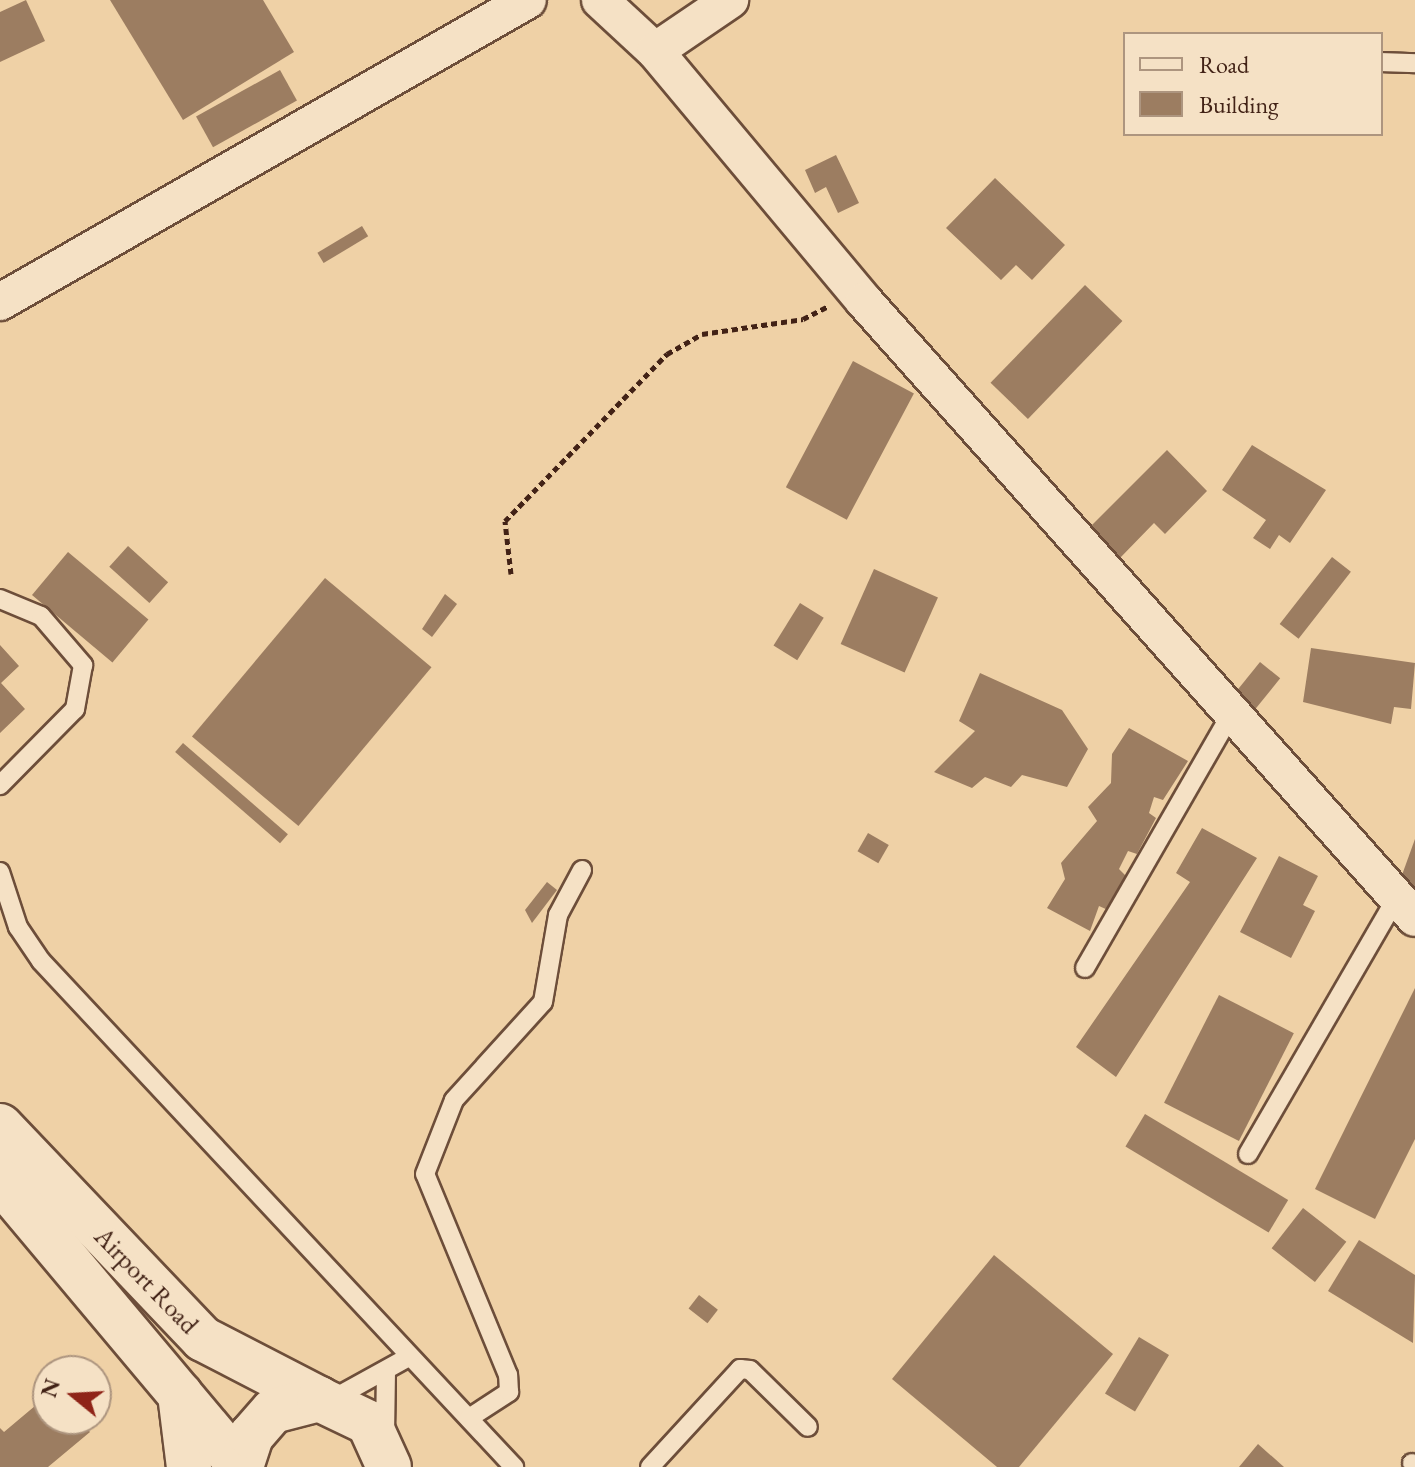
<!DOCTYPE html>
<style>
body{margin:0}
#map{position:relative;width:1415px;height:1467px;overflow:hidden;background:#efd1a6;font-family:"EB Garamond",serif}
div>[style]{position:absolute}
.building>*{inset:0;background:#9c7d61;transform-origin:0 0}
.path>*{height:5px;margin-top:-2.5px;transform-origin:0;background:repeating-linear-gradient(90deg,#422216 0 6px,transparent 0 10px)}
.roads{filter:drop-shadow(2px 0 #6d4e3a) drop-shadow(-2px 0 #6d4e3a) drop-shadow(0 2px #6d4e3a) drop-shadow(0 -2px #6d4e3a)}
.service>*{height:18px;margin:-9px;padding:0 9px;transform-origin:9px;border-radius:9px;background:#f5e1c5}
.minor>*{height:36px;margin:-18px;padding:0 18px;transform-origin:18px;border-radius:18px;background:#f5e1c5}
.tertiary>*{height:44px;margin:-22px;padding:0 22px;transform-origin:22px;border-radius:22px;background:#f5e1c5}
.secondary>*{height:44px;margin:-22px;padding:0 22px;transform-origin:22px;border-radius:22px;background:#f5e1c5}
span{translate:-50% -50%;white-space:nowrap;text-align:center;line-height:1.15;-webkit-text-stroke:6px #f5e1c5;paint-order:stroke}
.street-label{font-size:26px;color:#422216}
.legend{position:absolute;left:1123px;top:32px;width:260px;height:104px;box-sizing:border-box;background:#f5e1c5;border:2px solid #ad957f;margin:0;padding:10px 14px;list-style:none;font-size:24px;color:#422216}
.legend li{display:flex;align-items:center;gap:16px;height:40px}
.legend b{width:40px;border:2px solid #ad957f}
.north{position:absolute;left:32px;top:1355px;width:80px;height:80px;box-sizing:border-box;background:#f5e1c5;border:2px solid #ad957f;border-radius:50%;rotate:288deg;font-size:22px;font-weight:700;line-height:32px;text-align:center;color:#422216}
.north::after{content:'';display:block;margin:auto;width:28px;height:36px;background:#8f2418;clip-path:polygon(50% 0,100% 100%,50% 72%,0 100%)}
</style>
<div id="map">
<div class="building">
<div style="clip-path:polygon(26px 0,45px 41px,0 62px,0 12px)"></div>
<div style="clip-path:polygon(110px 0,263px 0,294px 52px,183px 120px)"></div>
<div style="left:280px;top:70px;width:35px;height:96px;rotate:61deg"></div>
<div style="clip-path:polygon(836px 155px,859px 203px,838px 213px,826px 187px,815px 193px,805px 170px)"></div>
<div style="clip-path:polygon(995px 178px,1065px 245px,1032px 280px,1016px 265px,1001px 280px,946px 228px)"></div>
<div style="left:362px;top:226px;width:12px;height:52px;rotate:59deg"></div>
<div style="left:1085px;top:285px;width:52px;height:136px;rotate:44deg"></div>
<div style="left:853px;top:361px;width:69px;height:143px;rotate:28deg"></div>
<div style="clip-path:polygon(1252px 445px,1326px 490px,1290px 543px,1279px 535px,1270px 549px,1253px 538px,1266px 520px,1222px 490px)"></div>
<div style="clip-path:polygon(1167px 450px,1207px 491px,1165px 534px,1154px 523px,1120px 558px,1090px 527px)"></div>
<div style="left:128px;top:546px;width:54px;height:28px;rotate:42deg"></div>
<div style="left:68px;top:552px;width:105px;height:56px;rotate:40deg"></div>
<div style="left:1332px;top:557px;width:24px;height:85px;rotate:38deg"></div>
<div style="left:874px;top:569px;width:70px;height:82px;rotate:24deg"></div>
<div style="left:325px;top:578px;width:139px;height:207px;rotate:40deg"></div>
<div style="clip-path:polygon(445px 594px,457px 604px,432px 637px,422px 629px)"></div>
<div style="left:800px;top:603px;width:28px;height:50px;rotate:32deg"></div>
<div style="clip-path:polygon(0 645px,19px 666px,1px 683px,25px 709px,0 733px)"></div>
<div style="clip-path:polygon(1311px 648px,1415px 663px,1411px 709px,1394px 707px,1391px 724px,1303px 702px)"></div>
<div style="left:1260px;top:662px;width:26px;height:42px;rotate:39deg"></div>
<div style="clip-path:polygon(980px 673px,1062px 710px,1088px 749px,1067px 787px,1022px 775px,1011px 787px,985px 777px,972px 788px,934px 772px,975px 731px,959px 721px)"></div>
<div style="clip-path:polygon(1129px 728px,1188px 761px,1163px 800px,1154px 797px,1149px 813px,1156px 818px,1137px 854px,1128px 851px,1119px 869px,1128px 878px,1108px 910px,1099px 906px,1090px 931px,1047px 908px,1065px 879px,1061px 863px,1097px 821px,1088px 807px,1111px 783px,1112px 754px)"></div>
<div style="left:183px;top:743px;width:139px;height:12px;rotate:41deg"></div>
<div style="clip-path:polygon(1202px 828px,1257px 858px,1116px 1077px,1076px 1047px,1190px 882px,1176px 873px)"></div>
<div style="left:868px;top:833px;width:24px;height:21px;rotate:30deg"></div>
<div style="clip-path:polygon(1415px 839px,1415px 892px,1398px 886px)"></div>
<div style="clip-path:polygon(1279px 856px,1318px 876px,1303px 905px,1315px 911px,1291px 958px,1240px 932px)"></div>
<div style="clip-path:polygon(547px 882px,557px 890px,532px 923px,525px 910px)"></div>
<div style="clip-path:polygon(1415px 988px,1415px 1139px,1375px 1219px,1315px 1189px)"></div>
<div style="left:1219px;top:995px;width:84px;height:121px;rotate:27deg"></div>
<div style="left:1145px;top:1114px;width:167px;height:38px;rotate:31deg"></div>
<div style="left:1303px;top:1208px;width:55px;height:51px;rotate:38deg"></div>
<div style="clip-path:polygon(1359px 1240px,1415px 1275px,1413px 1343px,1328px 1291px)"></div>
<div style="clip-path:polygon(994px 1255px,1113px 1354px,1019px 1467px,997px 1467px,892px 1379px)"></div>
<div style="left:699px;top:1295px;width:24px;height:17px;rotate:38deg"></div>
<div style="left:1139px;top:1337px;width:35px;height:66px;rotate:31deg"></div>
<div style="clip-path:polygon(48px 1395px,48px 1419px,79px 1419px,90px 1432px,48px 1467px,0 1467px,0 1428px,4px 1432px)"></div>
<div style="clip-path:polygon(1258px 1444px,1284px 1467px,1239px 1467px)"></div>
</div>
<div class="path">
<div style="left:511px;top:574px;width:53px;rotate:-96.5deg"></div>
<div style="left:505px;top:521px;width:233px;rotate:-45.9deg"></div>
<div style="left:667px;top:354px;width:40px;rotate:-29.7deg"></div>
<div style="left:702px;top:334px;width:102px;rotate:-8.4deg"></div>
<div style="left:803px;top:319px;width:27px;rotate:-27deg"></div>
</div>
<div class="roads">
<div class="service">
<div style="left:1381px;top:62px;width:34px;rotate:2deg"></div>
<div style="left:0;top:599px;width:44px;rotate:22.5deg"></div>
<div style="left:41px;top:616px;width:65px;rotate:49.4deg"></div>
<div style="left:83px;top:665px;width:45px;rotate:100.3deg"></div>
<div style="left:75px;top:709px;width:107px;rotate:134.6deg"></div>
<div style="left:0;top:872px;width:58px;rotate:71.9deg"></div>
<div style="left:18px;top:927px;width:41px;rotate:55.9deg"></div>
<div style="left:41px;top:961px;width:693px;rotate:46.93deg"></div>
<div style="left:1085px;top:968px;width:297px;rotate:-60.1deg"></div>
<div style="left:1248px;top:1154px;width:293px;rotate:-59.9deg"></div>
<div style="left:331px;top:1400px;width:89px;rotate:-28.9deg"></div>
<div style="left:469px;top:1418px;width:48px;rotate:-33deg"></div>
<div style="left:509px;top:1392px;width:17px;rotate:-93deg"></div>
<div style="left:508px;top:1375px;width:217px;rotate:-112.4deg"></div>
<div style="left:425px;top:1174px;width:79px;rotate:-68.6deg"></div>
<div style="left:454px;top:1100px;width:132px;rotate:-47.8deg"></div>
<div style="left:543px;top:1002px;width:88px;rotate:-80.2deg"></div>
<div style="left:558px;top:915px;width:51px;rotate:-61.9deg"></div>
<div style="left:385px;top:1435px;width:62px;rotate:-89.1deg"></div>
<div style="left:1412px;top:1463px;width:4px;rotate:34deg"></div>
<div style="left:650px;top:1467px;width:133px;rotate:-47.4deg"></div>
<div style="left:740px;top:1369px;width:10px;rotate:6deg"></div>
<div style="left:750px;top:1370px;width:81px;rotate:44.5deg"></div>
</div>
<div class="minor">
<div style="left:600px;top:0;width:75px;rotate:42.8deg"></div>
<div style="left:655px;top:51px;width:326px;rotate:50.1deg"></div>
<div style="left:864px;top:301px;width:827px;rotate:48.23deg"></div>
<div style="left:655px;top:51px;width:91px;rotate:-34.2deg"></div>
<div style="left:0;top:302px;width:608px;rotate:-29.77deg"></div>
</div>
<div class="tertiary">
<div style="left:180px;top:1394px;width:74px;rotate:83deg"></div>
</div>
<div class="secondary">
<div style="left:0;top:1126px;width:294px;rotate:46.4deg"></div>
<div style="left:203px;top:1339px;width:131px;rotate:27.3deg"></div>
<div style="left:0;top:1180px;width:375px;rotate:50deg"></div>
<div style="left:241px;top:1467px;width:33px;rotate:-72deg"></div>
<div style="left:251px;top:1436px;width:33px;rotate:-49deg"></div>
<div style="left:273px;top:1411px;width:48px;rotate:-14.6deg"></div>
<div style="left:319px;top:1399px;width:55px;rotate:25.6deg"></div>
<div style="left:369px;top:1423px;width:48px;rotate:65.6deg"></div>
</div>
</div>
<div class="street-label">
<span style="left:146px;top:1281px;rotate:46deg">Airport Road</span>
</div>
<ul class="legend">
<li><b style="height:10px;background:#f5e1c5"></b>Road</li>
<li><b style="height:22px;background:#9c7d61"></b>Building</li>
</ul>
<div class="north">N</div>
</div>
